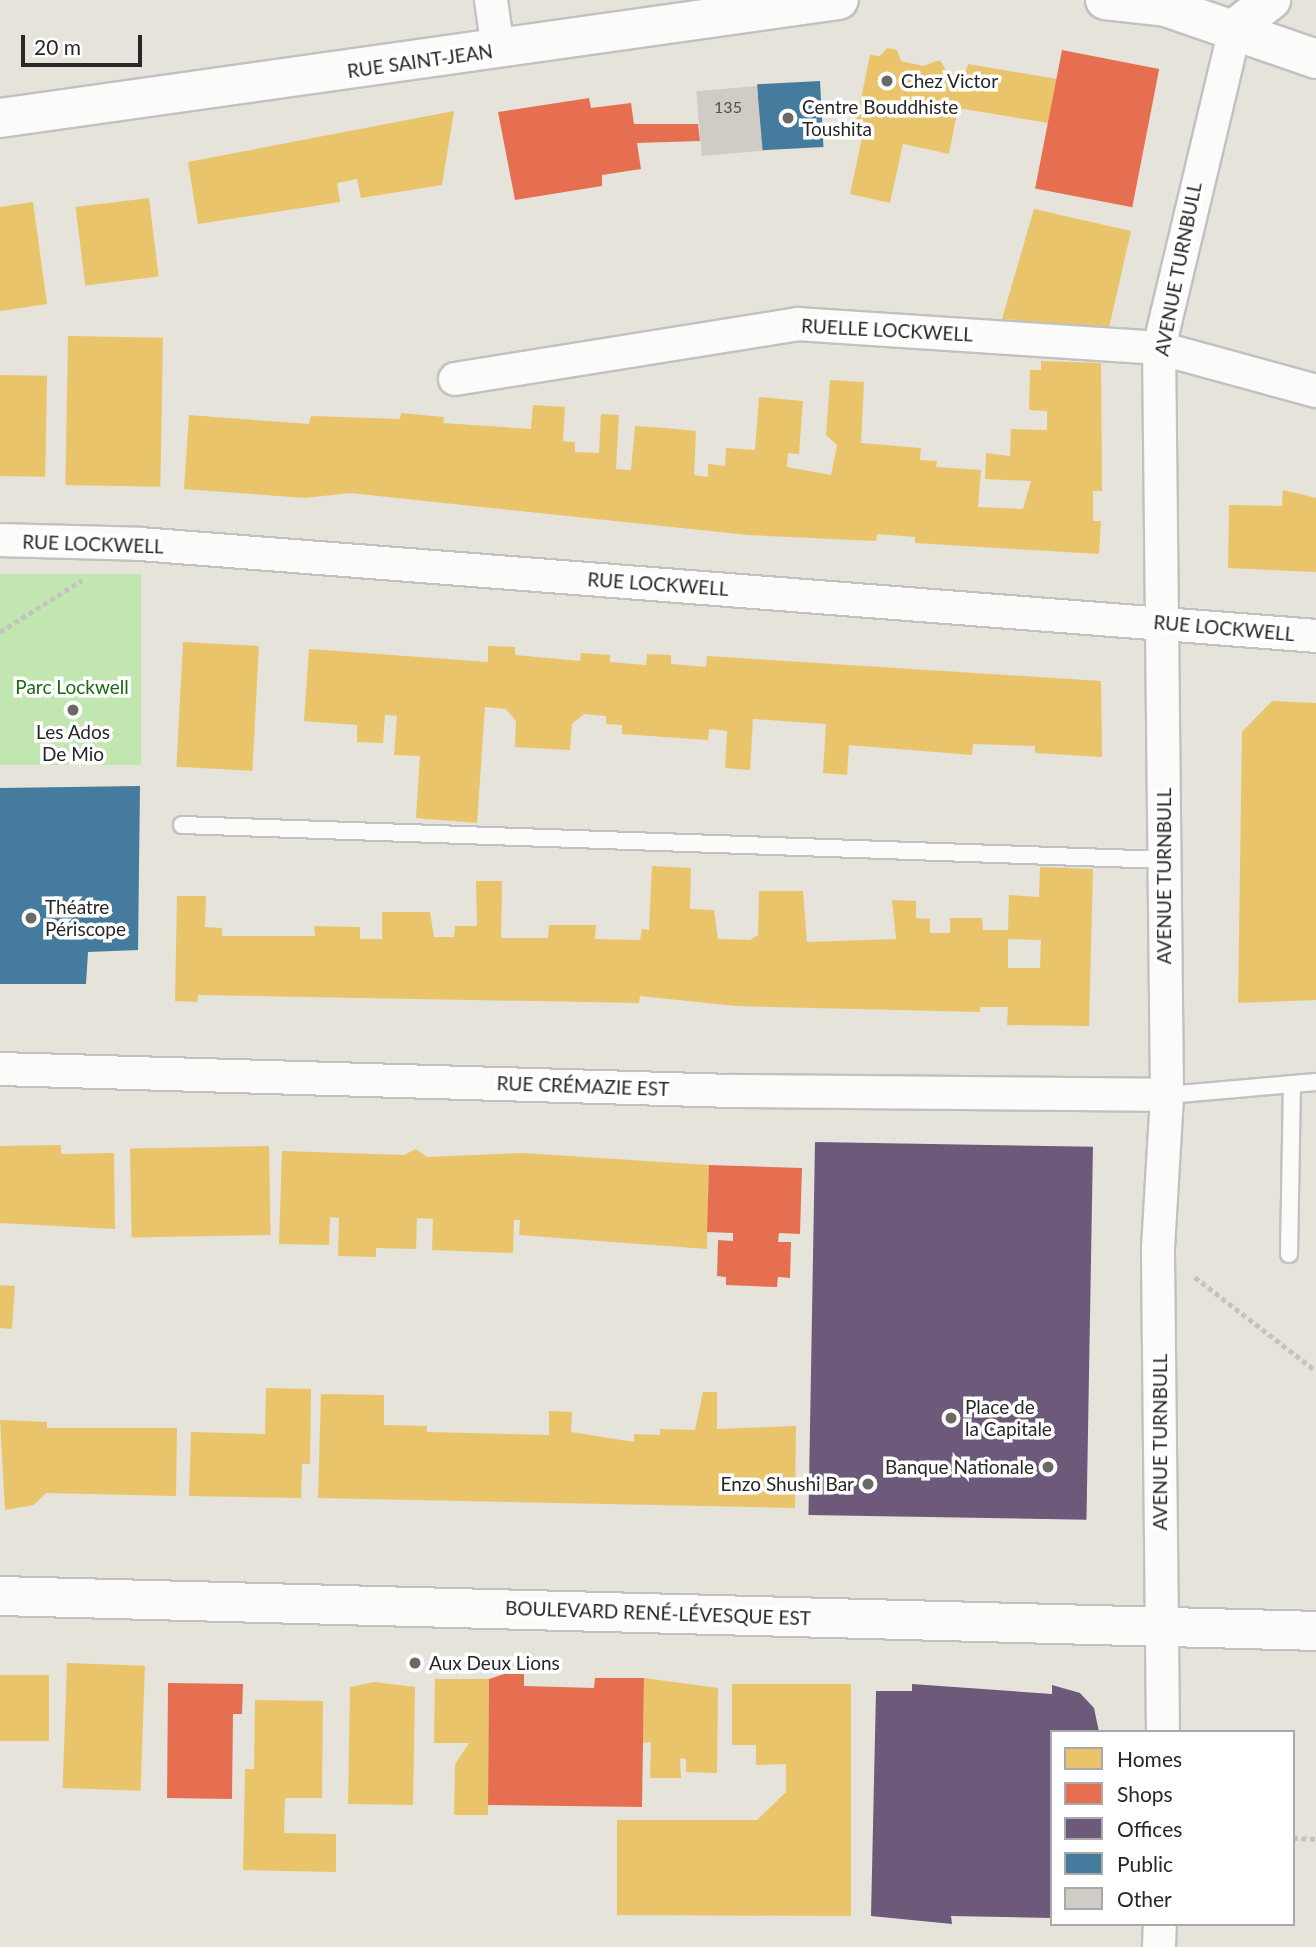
<!DOCTYPE html>
<meta charset="utf-8">
<style>
body{margin:0}
#map{position:relative;width:1316px;height:1947px;overflow:hidden;background:#e6e3db;font-family:Lato,sans-serif}
div>[style]{position:absolute}
.green>*{inset:0;background:#c1e6b0;transform-origin:0 0}
.homes>*{inset:0;background:#e9c46a;transform-origin:0 0}
.shops>*{inset:0;background:#e76f51;transform-origin:0 0}
.offices>*{inset:0;background:#6d597a;transform-origin:0 0}
.public>*{inset:0;background:#457b9d;transform-origin:0 0}
.building>*{inset:0;background:#cfccc6;transform-origin:0 0}
.path>*{height:4.5px;margin-top:-2.25px;transform-origin:0;background:repeating-linear-gradient(90deg,#c4c3c2 0 5px,transparent 0 8.5px)}
.roads{filter:drop-shadow(2px 0 #c2c1c2) drop-shadow(-2px 0 #c2c1c2) drop-shadow(0 2px #c2c1c2) drop-shadow(0 -2px #c2c1c2)}
.lane>*{height:16px;margin:-8px;padding:0 8px;transform-origin:8px;border-radius:8px;background:#fbfbfa}
.street>*{height:32px;margin:-16px;padding:0 16px;transform-origin:16px;border-radius:16px;background:#fbfbfa}
.secondary>*{height:38px;margin:-19px;padding:0 19px;transform-origin:19px;border-radius:19px;background:#fbfbfa}
.dots>*{width:19px;height:19px;translate:-50% -50%;box-sizing:border-box;border:4px solid #fff;border-radius:50%}
span{translate:-50% -50%;white-space:nowrap;text-align:center;line-height:1.15;-webkit-text-stroke:7px #fff;paint-order:stroke}
.number-label{font-size:16px;color:#525150}
.number-label span{-webkit-text-stroke-width:0}
.street-label{font-size:19px;color:#272727}
.poi-label{font-size:19px;color:#272727}
.left{translate:0 -50%;text-align:left}
.right{translate:-100% -50%;text-align:right}
.park-label{font-size:19px;color:#1c6813}
.legend{position:absolute;left:1050px;top:1730px;width:245px;height:196px;box-sizing:border-box;background:#fff;border:2px solid #a9a9a9;margin:0;padding:9px 12px;list-style:none;font-size:21px;color:#272727}
.legend li{display:flex;align-items:center;gap:14px;height:35px}
.legend b{width:35px;border:2px solid #a9a9a9}
.scale{position:absolute;left:21px;top:35px;width:121px;height:32px;box-sizing:border-box;border:4px solid #272727;border-top:0;padding-left:9px;font-size:21px;line-height:24px;white-space:nowrap;color:#272727;-webkit-text-stroke:5px #fff;paint-order:stroke}
</style>
<div id="map">
<div class="green">
<div style="left:0;top:574px;width:141px;height:191px"></div>
</div>
<div class="homes">
<div style="clip-path:polygon(887px 48px,897px 50px,901px 61px,923px 66px,940px 60px,947px 72px,965px 76px,968px 64px,1057px 79px,1048px 123px,958px 108px,949px 154px,903px 144px,890px 203px,850px 194px,865px 124px,856px 123px,870px 55px,880px 56px)"></div>
<div style="clip-path:polygon(454px 111px,442px 185px,361px 198px,357px 179px,337px 183px,340px 202px,198px 224px,188px 162px)"></div>
<div style="left:149px;top:198px;width:79px;height:74px;rotate:83deg"></div>
<div style="clip-path:polygon(33px 202px,47px 304px,0 311px,0 207px)"></div>
<div style="clip-path:polygon(1034px 209px,1131px 231px,1109px 328px,1002px 319px)"></div>
<div style="left:68px;top:336px;width:95px;height:149px;rotate:1deg"></div>
<div style="clip-path:polygon(1041px 361px,1101px 363px,1102px 491px,1093px 491px,1093px 521px,1101px 521px,1099px 554px,915px 543px,915px 537px,877px 534px,876px 541px,748px 535px,350px 493px,305px 498px,184px 489px,189px 415px,309px 424px,311px 416px,400px 419px,401px 413px,444px 417px,443px 423px,531px 429px,533px 405px,565px 407px,563px 441px,575px 442px,575px 452px,599px 453px,601px 414px,619px 415px,616px 469px,631px 470px,635px 426px,665px 428px,696px 431px,694px 475px,708px 477px,708px 464px,725px 466px,726px 448px,755px 450px,759px 397px,803px 401px,799px 454px,788px 453px,787px 467px,831px 475px,837px 445px,826px 435px,830px 380px,864px 382px,861px 443px,921px 448px,920px 460px,937px 461px,936px 467px,981px 470px,978px 507px,1023px 509px,1031px 481px,985px 479px,986px 453px,1010px 456px,1011px 429px,1047px 430px,1047px 411px,1029px 410px,1030px 370px,1041px 370px)"></div>
<div style="left:0;top:375px;width:47px;height:101px;rotate:1deg"></div>
<div style="clip-path:polygon(1283px 490px,1316px 498px,1316px 572px,1228px 568px,1229px 505px,1282px 506px)"></div>
<div style="left:183px;top:642px;width:76px;height:125px;rotate:3deg"></div>
<div style="clip-path:polygon(488px 646px,515px 647px,515px 655px,580px 661px,581px 653px,610px 655px,610px 662px,646px 665px,647px 654px,671px 655px,671px 664px,706px 667px,707px 656px,1101px 681px,1102px 757px,1035px 753px,1035px 746px,973px 744px,972px 755px,849px 745px,847px 775px,823px 773px,826px 724px,753px 719px,750px 770px,725px 768px,727px 731px,709px 729px,708px 740px,622px 734px,622px 725px,606px 724px,606px 716px,584px 714px,572px 724px,570px 750px,515px 747px,516px 721px,506px 709px,485px 707px,477px 823px,416px 818px,420px 756px,394px 755px,397px 716px,385px 715px,383px 743px,357px 742px,357px 725px,304px 721px,309px 649px,488px 662px)"></div>
<div style="clip-path:polygon(1272px 701px,1316px 703px,1316px 1000px,1238px 1003px,1242px 732px)"></div>
<div style="clip-path:polygon(evenodd,652px 866px,691px 868px,690px 909px,714px 910px,718px 939px,750px 940px,758px 935px,759px 891px,803px 891px,807px 942px,896px 939px,892px 900px,916px 901px,916px 918px,930px 919px,930px 933px,950px 933px,950px 918px,982px 918px,983px 930px,1008px 930px,1009px 895px,1039px 897px,1040px 867px,1093px 869px,1089px 1026px,1007px 1025px,1008px 1007px,980px 1007px,980px 1012px,736px 1006px,640px 996px,639px 1003px,198px 995px,197px 1002px,175px 1001px,177px 896px,206px 896px,205px 927px,222px 928px,222px 936px,315px 936px,314px 926px,360px 927px,360px 939px,382px 939px,382px 912px,430px 912px,434px 937px,454px 937px,455px 926px,477px 926px,476px 881px,502px 881px,501px 938px,548px 938px,549px 925px,596px 925px,595px 939px,640px 940px,642px 929px,649px 930px,652px 866px,1008px 939px,1041px 940px,1040px 968px,1008px 968px,1008px 939px)"></div>
<div style="clip-path:polygon(61px 1145px,61px 1154px,114px 1153px,115px 1229px,0 1223px,0 1146px)"></div>
<div style="left:269px;top:1146px;width:89px;height:139px;rotate:89deg"></div>
<div style="clip-path:polygon(416px 1149px,427px 1157px,522px 1153px,709px 1165px,707px 1249px,519px 1235px,520px 1220px,514px 1220px,513px 1253px,432px 1250px,433px 1219px,417px 1218px,416px 1249px,376px 1248px,376px 1257px,338px 1256px,339px 1218px,330px 1217px,329px 1245px,279px 1244px,282px 1151px,404px 1155px)"></div>
<div style="left:0;top:1285px;width:15px;height:43px;rotate:4deg"></div>
<div style="clip-path:polygon(266px 1388px,311px 1389px,310px 1464px,302px 1464px,301px 1498px,189px 1496px,191px 1432px,265px 1434px)"></div>
<div style="clip-path:polygon(703px 1392px,717px 1392px,717px 1429px,796px 1426px,795px 1508px,318px 1498px,321px 1394px,384px 1395px,384px 1425px,427px 1426px,427px 1432px,549px 1435px,549px 1411px,572px 1412px,571px 1432px,634px 1442px,634px 1434px,660px 1435px,660px 1429px,695px 1430px)"></div>
<div style="clip-path:polygon(0 1420px,47px 1422px,47px 1428px,177px 1428px,176px 1496px,46px 1493px,34px 1505px,5px 1510px)"></div>
<div style="left:67px;top:1663px;width:78px;height:125px;rotate:2deg"></div>
<div style="left:0;top:1675px;width:49px;height:66px"></div>
<div style="clip-path:polygon(644px 1678px,718px 1688px,717px 1773px,686px 1772px,686px 1759px,680px 1758px,681px 1778px,650px 1778px,651px 1742px,643px 1743px)"></div>
<div style="clip-path:polygon(435px 1679px,489px 1679px,488px 1815px,454px 1815px,455px 1764px,469px 1743px,434px 1743px)"></div>
<div style="clip-path:polygon(374px 1682px,415px 1687px,413px 1805px,348px 1804px,350px 1687px)"></div>
<div style="clip-path:polygon(732px 1684px,851px 1684px,851px 1916px,617px 1915px,617px 1820px,757px 1820px,786px 1792px,786px 1764px,756px 1765px,756px 1745px,732px 1745px)"></div>
<div style="clip-path:polygon(255px 1700px,323px 1701px,322px 1798px,285px 1798px,284px 1833px,336px 1834px,336px 1872px,243px 1870px,245px 1769px,254px 1769px)"></div>
</div>
<div class="shops">
<div style="left:1062px;top:50px;width:99px;height:141px;rotate:11deg"></div>
<div style="clip-path:polygon(589px 98px,591px 108px,631px 103px,634px 124px,698px 124px,700px 141px,637px 143px,641px 169px,602px 175px,602px 186px,515px 200px,498px 112px)"></div>
<div style="clip-path:polygon(709px 1165px,802px 1168px,800px 1234px,779px 1233px,778px 1242px,791px 1242px,790px 1278px,778px 1277px,777px 1287px,726px 1285px,726px 1277px,717px 1276px,718px 1240px,733px 1241px,733px 1233px,707px 1232px)"></div>
<div style="clip-path:polygon(504px 1674px,524px 1674px,524px 1686px,594px 1688px,595px 1678px,644px 1678px,642px 1807px,488px 1805px,489px 1679px)"></div>
<div style="clip-path:polygon(168px 1683px,243px 1684px,242px 1714px,233px 1714px,232px 1799px,167px 1798px)"></div>
</div>
<div class="offices">
<div style="left:815px;top:1142px;width:278px;height:373px;rotate:1deg"></div>
<div style="clip-path:polygon(912px 1684px,1052px 1694px,1052px 1685px,1080px 1693px,1094px 1708px,1099px 1732px,1052px 1732px,1052px 1918px,951px 1916px,952px 1924px,871px 1916px,876px 1691px,912px 1691px)"></div>
</div>
<div class="public">
<div style="left:820px;top:81px;width:66px;height:63px;rotate:87deg"></div>
<div style="clip-path:polygon(140px 786px,138px 950px,88px 952px,86px 984px,0 984px,0 788px)"></div>
</div>
<div class="building">
<div style="left:757px;top:86px;width:65px;height:61px;rotate:85deg"></div>
</div>
<div class="path">
<div style="left:0;top:632px;width:97px;rotate:-32.4deg"></div>
<div style="left:1195px;top:1277px;width:153px;rotate:37.8deg"></div>
<div style="left:1293px;top:1838px;width:23px;rotate:2deg"></div>
</div>
<div class="roads">
<div class="lane">
<div style="left:182px;top:825px;width:982px;rotate:2.04deg"></div>
<div style="left:1167px;top:1095px;width:150px;rotate:-5deg"></div>
<div style="left:1289px;top:1254px;width:170px;rotate:-89deg"></div>
</div>
<div class="street">
<div style="left:491px;top:0;width:50px;rotate:82deg"></div>
<div style="left:455px;top:379px;width:347px;rotate:-9.1deg"></div>
<div style="left:798px;top:324px;width:362px;rotate:3.8deg"></div>
<div style="left:1159px;top:348px;width:163px;rotate:15.3deg"></div>
<div style="left:0;top:540px;width:140px;rotate:1.6deg"></div>
<div style="left:140px;top:544px;width:1180px;rotate:4.47deg"></div>
<div style="left:0;top:1069px;width:731px;rotate:1.72deg"></div>
<div style="left:731px;top:1091px;width:436px;rotate:0.5deg"></div>
<div style="left:1163px;top:1732px;width:484px;rotate:-90.6deg"></div>
<div style="left:1158px;top:1248px;width:153px;rotate:-86.6deg"></div>
<div style="left:1167px;top:1095px;width:747px;rotate:-90.61deg"></div>
<div style="left:1159px;top:348px;width:329px;rotate:-76.6deg"></div>
<div style="left:1159px;top:1947px;width:23px;rotate:-88deg"></div>
</div>
<div class="secondary">
<div style="left:1105px;top:0;width:61px;rotate:6.5deg"></div>
<div style="left:1166px;top:7px;width:159px;rotate:19.1deg"></div>
<div style="left:1235px;top:28px;width:46px;rotate:-37.9deg"></div>
<div style="left:0;top:118px;width:847px;rotate:-8.01deg"></div>
<div style="left:0;top:1596px;width:1316px;rotate:1.52deg"></div>
</div>
</div>
<div class="dots">
<div style="left:887px;top:81px;background:#6a6966"></div>
<div style="left:788px;top:118px;background:#6a6966"></div>
<div style="left:73px;top:710px;background:#6a6966"></div>
<div style="left:31px;top:918px;background:#6a6966"></div>
<div style="left:951px;top:1418px;background:#6a6966"></div>
<div style="left:1048px;top:1467px;background:#6a6966"></div>
<div style="left:868px;top:1484px;background:#6a6966"></div>
<div style="left:415px;top:1663px;background:#6a6966"></div>
</div>
<div class="number-label">
<span style="left:728px;top:107px">135</span>
</div>
<div class="street-label">
<span style="left:420px;top:61px;rotate:-8deg">RUE SAINT-JEAN</span>
<span style="left:1178px;top:269px;rotate:-79deg">AVENUE TURNBULL</span>
<span style="left:887px;top:330px;rotate:3deg">RUELLE LOCKWELL</span>
<span style="left:93px;top:544px;rotate:2deg">RUE LOCKWELL</span>
<span style="left:658px;top:584px;rotate:4deg">RUE LOCKWELL</span>
<span style="left:1224px;top:628px;rotate:5deg">RUE LOCKWELL</span>
<span style="left:1164px;top:876px;rotate:-90deg">AVENUE TURNBULL</span>
<span style="left:583px;top:1086px;rotate:2deg">RUE CRÉMAZIE EST</span>
<span style="left:1160px;top:1442px;rotate:-90deg">AVENUE TURNBULL</span>
<span style="left:658px;top:1613px;rotate:2deg">BOULEVARD RENÉ-LÉVESQUE EST</span>
</div>
<div class="poi-label">
<span class="left" style="left:901px;top:81px">Chez Victor</span>
<span class="left" style="left:802px;top:118px">Centre Bouddhiste<br>Toushita</span>
<span style="left:73px;top:743px">Les Ados<br>De Mio</span>
<span class="left" style="left:45px;top:918px">Théatre<br>Périscope</span>
<span class="left" style="left:965px;top:1418px">Place de<br>la Capitale</span>
<span class="right" style="left:1034px;top:1467px">Banque Nationale</span>
<span class="right" style="left:854px;top:1484px">Enzo Shushi Bar</span>
<span class="left" style="left:429px;top:1663px">Aux Deux Lions</span>
</div>
<div class="park-label">
<span style="left:72px;top:687px">Parc Lockwell</span>
</div>
<ul class="legend">
<li><b style="height:19px;background:#e9c46a"></b>Homes</li>
<li><b style="height:19px;background:#e76f51"></b>Shops</li>
<li><b style="height:19px;background:#6d597a"></b>Offices</li>
<li><b style="height:19px;background:#457b9d"></b>Public</li>
<li><b style="height:19px;background:#cfccc6"></b>Other</li>
</ul>
<div class="scale">20 m</div>
</div>
